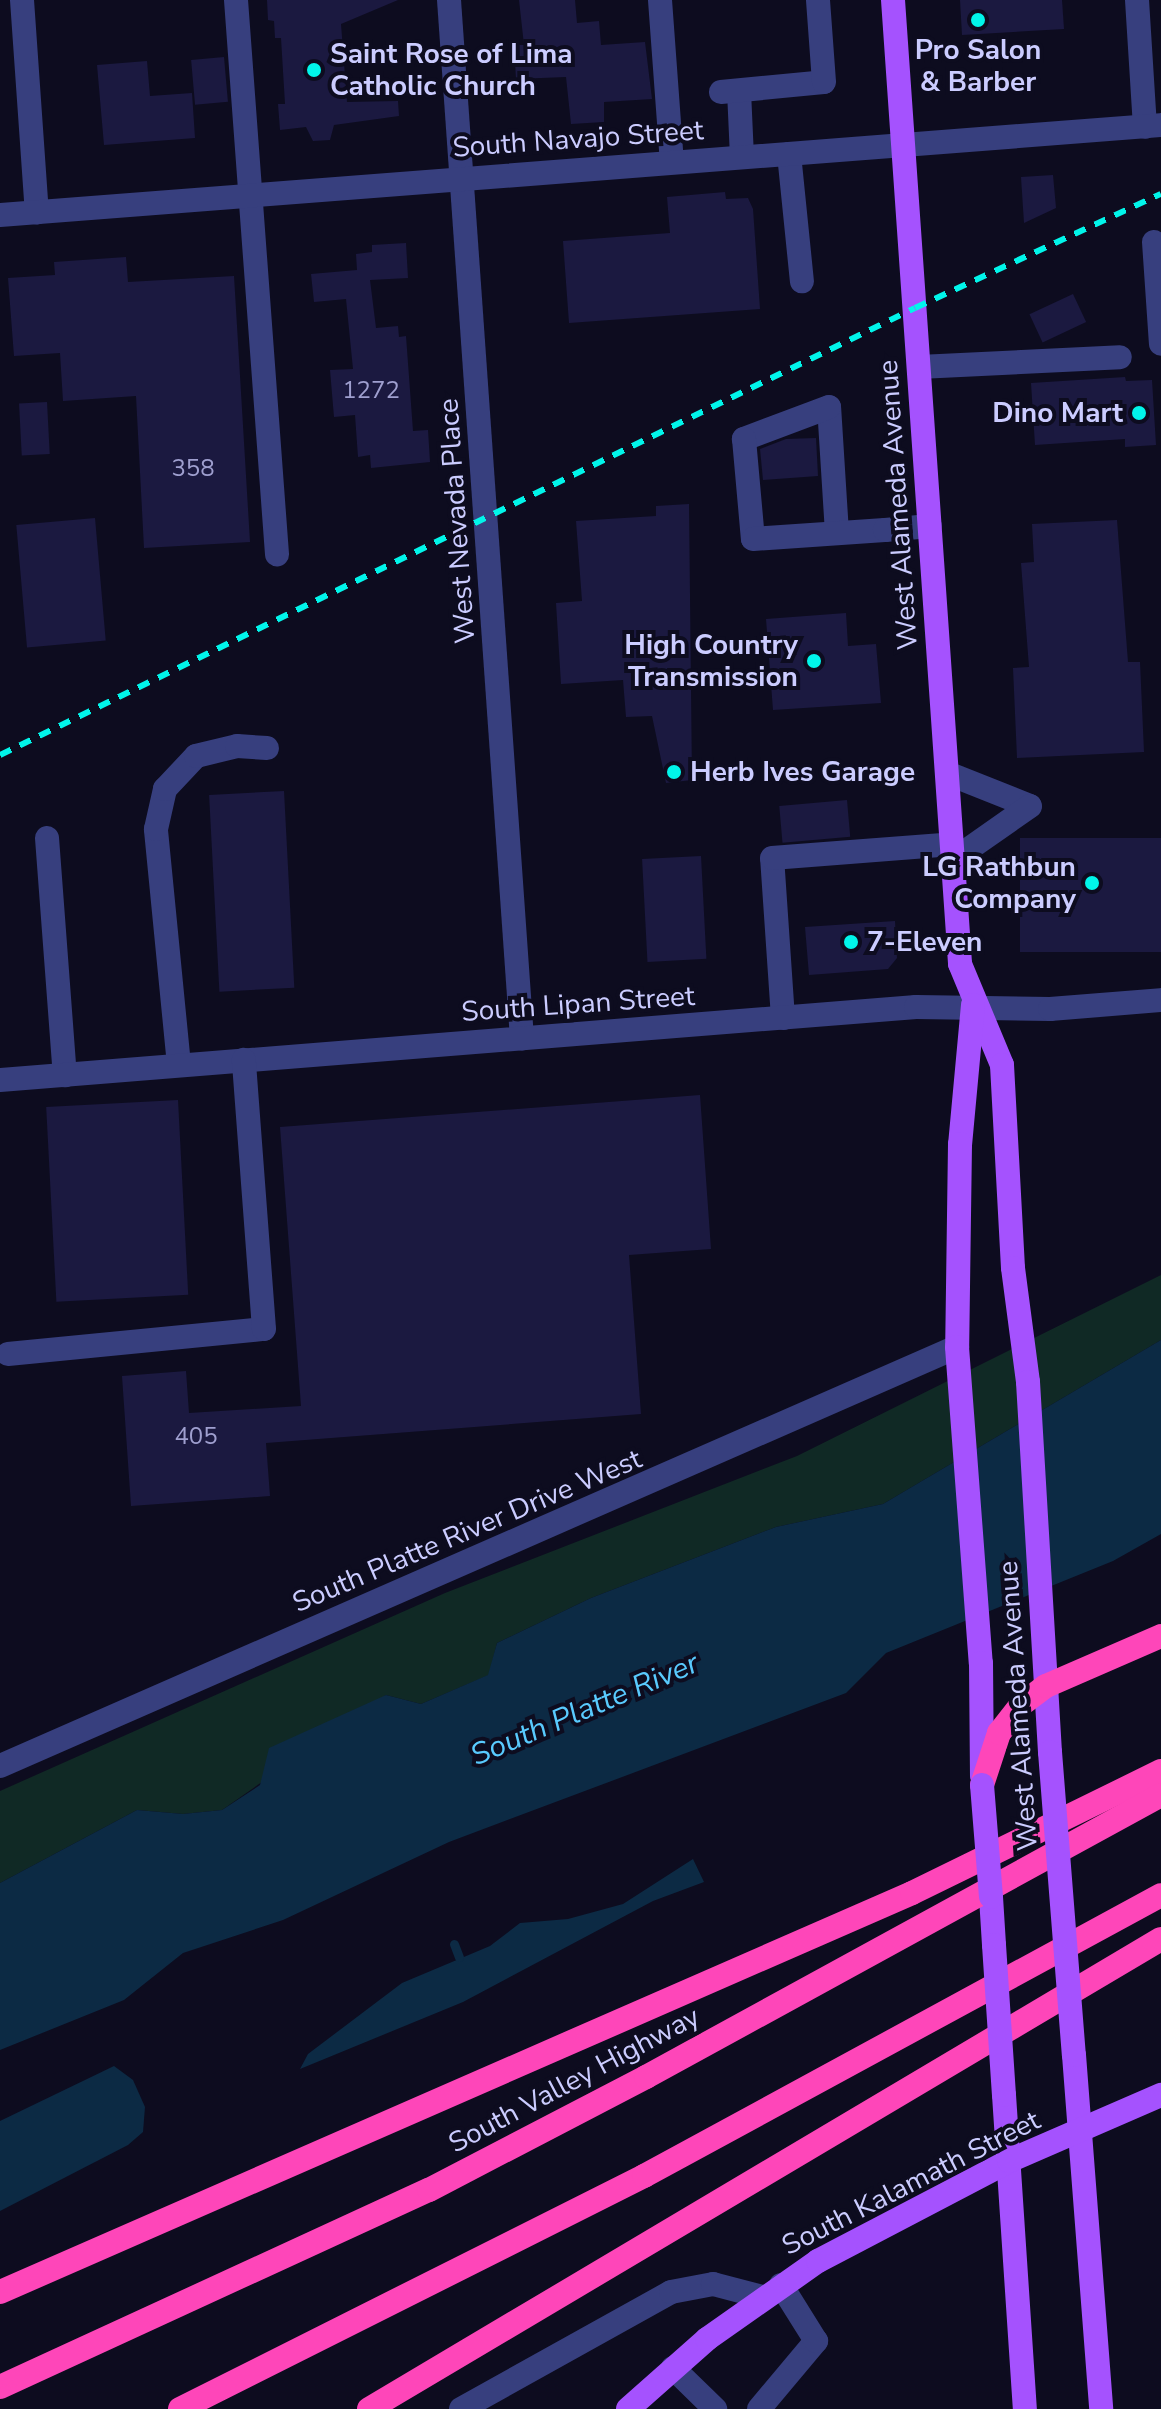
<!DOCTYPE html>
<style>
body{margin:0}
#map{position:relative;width:1161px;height:2409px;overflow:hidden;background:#0d0c1f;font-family:"Nunito Sans",sans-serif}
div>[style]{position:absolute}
.green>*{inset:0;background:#102925}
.water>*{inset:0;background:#0c2a44}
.stream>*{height:9px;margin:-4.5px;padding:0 4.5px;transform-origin:4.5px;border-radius:4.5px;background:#0c2a44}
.building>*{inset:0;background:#1b1940;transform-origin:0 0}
.minor>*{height:24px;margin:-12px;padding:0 12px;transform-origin:12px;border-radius:12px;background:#373f7e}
.major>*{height:24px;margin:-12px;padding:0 12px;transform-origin:12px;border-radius:12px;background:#a552fe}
.highway>*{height:24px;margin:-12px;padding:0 12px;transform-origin:12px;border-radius:12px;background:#fe46b9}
.rail>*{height:6px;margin-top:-3px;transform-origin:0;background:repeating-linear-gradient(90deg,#01f5ea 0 12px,transparent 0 22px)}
.major-bridge>*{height:24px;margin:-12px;padding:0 12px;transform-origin:12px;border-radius:12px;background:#a552fe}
.dots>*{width:22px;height:22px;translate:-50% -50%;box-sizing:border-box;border:4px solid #0d0c1f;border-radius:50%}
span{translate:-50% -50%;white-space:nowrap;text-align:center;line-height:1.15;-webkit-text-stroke:8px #0d0c1f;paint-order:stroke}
.number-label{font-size:24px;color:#9f9fcf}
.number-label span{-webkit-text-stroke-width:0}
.poi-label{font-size:28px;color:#cbccff;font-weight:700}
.left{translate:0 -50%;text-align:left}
.right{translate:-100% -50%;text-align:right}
.street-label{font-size:28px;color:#cbccff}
.water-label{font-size:30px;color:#59cafe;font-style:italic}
</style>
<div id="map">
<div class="green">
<div style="clip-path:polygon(1161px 1275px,1161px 1340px,883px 1504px,776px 1527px,591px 1598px,497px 1643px,489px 1675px,421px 1704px,386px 1695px,222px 1810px,183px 1814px,137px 1810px,0 1883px,0 1791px,445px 1593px,797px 1456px)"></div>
</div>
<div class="water">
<div style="clip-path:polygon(1161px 1340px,1161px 1534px,1113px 1561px,886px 1653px,846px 1693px,449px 1842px,283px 1920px,183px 1953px,124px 2000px,0 2050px,0 1883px,137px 1810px,183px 1814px,222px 1810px,260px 1785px,269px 1748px,386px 1695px,421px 1704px,488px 1675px,497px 1643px,591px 1598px,776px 1527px,883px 1504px)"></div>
<div style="clip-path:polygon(693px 1859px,704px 1882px,653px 1901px,463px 2002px,300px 2069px,308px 2054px,402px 1983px,490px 1946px,520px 1923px,568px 1919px,623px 1904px)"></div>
<div style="clip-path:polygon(114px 2066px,133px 2080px,145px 2107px,143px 2132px,128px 2145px,0 2211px,0 2121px)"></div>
</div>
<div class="stream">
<div style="left:454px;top:1944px;width:14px;rotate:69deg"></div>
</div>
<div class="building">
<div style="clip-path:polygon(267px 0,398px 0,341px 24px,347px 102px,398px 101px,399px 116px,334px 125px,330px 140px,313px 141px,306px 127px,280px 130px,278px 104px,285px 104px,281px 38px,275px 38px,274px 21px,268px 20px)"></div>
<div style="clip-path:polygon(519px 0,575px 0,577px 23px,599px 21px,601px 45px,645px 42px,652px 99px,604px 102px,604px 122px,571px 124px,566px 77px,516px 79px,514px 45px,524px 45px)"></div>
<div style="clip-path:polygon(960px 0,1062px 0,1064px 29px,962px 35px)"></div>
<div style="left:224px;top:57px;width:45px;height:33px;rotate:85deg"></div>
<div style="clip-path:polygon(147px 61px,150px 96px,192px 93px,195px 138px,104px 145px,97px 65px)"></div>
<div style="clip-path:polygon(1053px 175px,1056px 208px,1024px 223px,1021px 177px)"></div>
<div style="clip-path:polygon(725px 192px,726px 199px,748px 198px,753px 209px,760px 309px,569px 323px,563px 241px,670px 233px,667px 197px)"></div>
<div style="clip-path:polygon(406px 243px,408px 278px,370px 280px,376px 328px,398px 326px,399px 337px,406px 336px,413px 431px,428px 430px,430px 462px,371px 468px,370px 455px,358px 457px,355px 415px,334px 417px,330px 370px,353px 369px,346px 299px,314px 302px,311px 274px,357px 270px,356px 254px,372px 252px,372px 245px)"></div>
<div style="clip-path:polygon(126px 257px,128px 282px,234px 276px,250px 542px,144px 548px,136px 396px,63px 401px,60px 353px,14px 356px,8px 278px,55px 275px,54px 262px)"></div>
<div style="left:1073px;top:294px;width:31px;height:48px;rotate:65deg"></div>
<div style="clip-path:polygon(1125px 377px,1126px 381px,1152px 380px,1156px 445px,1125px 447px,1125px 439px,1035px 445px,1031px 383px)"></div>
<div style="left:47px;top:402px;width:52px;height:28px;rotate:87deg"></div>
<div style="clip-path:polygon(816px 438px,818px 476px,763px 480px,760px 449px,786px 439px)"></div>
<div style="clip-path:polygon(689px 504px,692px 780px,666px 783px,652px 716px,626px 717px,623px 680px,561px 684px,556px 603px,582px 601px,576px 521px,656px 516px,656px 506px)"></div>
<div style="left:95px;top:518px;width:123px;height:79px;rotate:85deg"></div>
<div style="clip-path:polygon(1117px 520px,1128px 662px,1140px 662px,1144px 752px,1017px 758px,1013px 668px,1029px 667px,1021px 563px,1034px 562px,1032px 524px)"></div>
<div style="clip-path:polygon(846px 613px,848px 646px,876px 644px,881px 703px,773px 710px,766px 619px)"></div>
<div style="left:284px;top:791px;width:197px;height:75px;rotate:87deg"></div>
<div style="left:847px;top:800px;width:37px;height:68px;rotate:85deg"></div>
<div style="left:1161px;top:838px;width:114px;height:141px;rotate:90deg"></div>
<div style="left:701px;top:856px;width:103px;height:59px;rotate:87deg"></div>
<div style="clip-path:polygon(895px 921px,897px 958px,888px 969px,809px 975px,805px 927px)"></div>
<div style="clip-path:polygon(700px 1095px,711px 1249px,629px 1255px,641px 1414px,266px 1443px,270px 1496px,131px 1506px,122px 1376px,186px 1371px,189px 1413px,301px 1406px,280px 1127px)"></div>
<div style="left:178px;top:1100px;width:195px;height:132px;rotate:87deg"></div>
</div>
<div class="minor">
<div style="left:22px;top:0;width:213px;rotate:86deg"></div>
<div style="left:236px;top:0;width:556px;rotate:85.77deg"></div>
<div style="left:449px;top:0;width:1041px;rotate:85.98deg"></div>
<div style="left:660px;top:0;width:162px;rotate:85.8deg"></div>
<div style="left:1137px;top:0;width:127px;rotate:86.4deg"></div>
<div style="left:739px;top:91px;width:66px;rotate:87.4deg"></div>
<div style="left:721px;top:92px;width:103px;rotate:-5.5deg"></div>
<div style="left:824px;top:82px;width:82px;rotate:-94.2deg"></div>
<div style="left:789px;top:154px;width:128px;rotate:84.2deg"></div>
<div style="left:0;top:215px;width:1164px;rotate:-4.43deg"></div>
<div style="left:1154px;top:242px;width:102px;rotate:86.1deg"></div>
<div style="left:919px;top:367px;width:201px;rotate:-2.8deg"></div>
<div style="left:837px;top:533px;width:126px;rotate:-93.6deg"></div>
<div style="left:829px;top:407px;width:91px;rotate:159.4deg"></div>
<div style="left:744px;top:439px;width:100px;rotate:84.9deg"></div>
<div style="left:753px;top:539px;width:132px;rotate:-3.9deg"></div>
<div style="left:885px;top:530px;width:45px;rotate:-5.1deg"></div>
<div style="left:947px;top:773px;width:89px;rotate:21.7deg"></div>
<div style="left:47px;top:838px;width:238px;rotate:85.7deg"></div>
<div style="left:953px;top:860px;width:94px;rotate:-35deg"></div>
<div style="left:783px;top:1018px;width:160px;rotate:-93.9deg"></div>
<div style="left:772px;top:858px;width:181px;rotate:-4.4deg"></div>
<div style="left:179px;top:1065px;width:237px;rotate:-95.6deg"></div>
<div style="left:156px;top:829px;width:41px;rotate:-77.3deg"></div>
<div style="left:165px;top:789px;width:45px;rotate:-46.8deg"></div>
<div style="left:196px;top:756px;width:42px;rotate:-13.7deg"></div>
<div style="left:237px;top:746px;width:30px;rotate:4deg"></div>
<div style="left:0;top:1080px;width:919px;rotate:-4.56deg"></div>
<div style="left:916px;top:1007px;width:134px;rotate:0.9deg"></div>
<div style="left:1050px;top:1009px;width:111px;rotate:-4.6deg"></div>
<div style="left:8px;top:1354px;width:257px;rotate:-5.6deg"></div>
<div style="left:264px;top:1329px;width:270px;rotate:-94.3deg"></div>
<div style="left:0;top:1766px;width:1045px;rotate:-23.65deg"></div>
<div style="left:673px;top:2368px;width:59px;rotate:44.3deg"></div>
<div style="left:461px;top:2409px;width:240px;rotate:-29.1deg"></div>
<div style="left:671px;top:2292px;width:43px;rotate:-10.8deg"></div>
<div style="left:713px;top:2284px;width:52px;rotate:14.6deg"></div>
<div style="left:759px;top:2409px;width:89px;rotate:-50deg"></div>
<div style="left:816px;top:2341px;width:66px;rotate:-122deg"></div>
</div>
<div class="major">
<div style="left:893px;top:0;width:966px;rotate:86.02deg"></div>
<div style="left:960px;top:964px;width:109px;rotate:67.4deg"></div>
<div style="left:1002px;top:1065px;width:203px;rotate:86.9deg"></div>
<div style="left:1013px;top:1268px;width:115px;rotate:82.5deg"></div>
<div style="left:1028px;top:1382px;width:371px;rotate:86.6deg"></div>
<div style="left:973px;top:1005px;width:140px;rotate:95.3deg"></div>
<div style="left:960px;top:1144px;width:203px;rotate:90.8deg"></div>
<div style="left:957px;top:1347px;width:317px;rotate:85.7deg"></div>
<div style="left:981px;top:1663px;width:113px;rotate:89.5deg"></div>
<div style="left:991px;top:1897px;width:48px;rotate:86.4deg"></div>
<div style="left:1074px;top:2055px;width:355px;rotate:85.6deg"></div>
<div style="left:1004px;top:2095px;width:315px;rotate:86.2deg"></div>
<div style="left:628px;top:2409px;width:106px;rotate:-41.5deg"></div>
<div style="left:707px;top:2339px;width:136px;rotate:-35.1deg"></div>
<div style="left:818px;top:2261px;width:216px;rotate:-27.6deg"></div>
<div style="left:1009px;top:2161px;width:166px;rotate:-23.5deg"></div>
</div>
<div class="highway">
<div style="left:982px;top:1785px;width:55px;rotate:-71.9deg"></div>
<div style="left:999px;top:1733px;width:37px;rotate:-52deg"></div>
<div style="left:1022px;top:1704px;width:30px;rotate:-37deg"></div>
<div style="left:1046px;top:1686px;width:125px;rotate:-23.5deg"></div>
<div style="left:0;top:2292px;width:995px;rotate:-23.63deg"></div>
<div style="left:912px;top:1893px;width:277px;rotate:-26.1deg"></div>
<div style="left:0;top:2387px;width:472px;rotate:-24.7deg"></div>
<div style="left:429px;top:2190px;width:245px;rotate:-27.5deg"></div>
<div style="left:646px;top:2077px;width:587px;rotate:-28.7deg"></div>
<div style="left:180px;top:2409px;width:519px;rotate:-26.66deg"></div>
<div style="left:644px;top:2176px;width:588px;rotate:-28.52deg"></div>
<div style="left:369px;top:2409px;width:921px;rotate:-30.69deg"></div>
</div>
<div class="rail">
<div style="left:0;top:755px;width:1018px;rotate:-26.04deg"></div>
<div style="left:915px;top:308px;width:271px;rotate:-24.9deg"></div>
</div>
<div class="major-bridge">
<div style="left:1050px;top:1752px;width:304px;rotate:85.5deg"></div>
<div style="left:982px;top:1785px;width:112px;rotate:85.4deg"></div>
<div style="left:994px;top:1945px;width:150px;rotate:86.2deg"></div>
</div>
<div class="dots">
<div style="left:978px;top:20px;background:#01f5ea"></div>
<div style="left:314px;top:70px;background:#01f5ea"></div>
<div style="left:1139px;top:413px;background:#01f5ea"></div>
<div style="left:814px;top:661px;background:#01f5ea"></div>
<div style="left:674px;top:772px;background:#01f5ea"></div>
<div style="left:1092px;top:883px;background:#01f5ea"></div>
<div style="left:851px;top:942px;background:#01f5ea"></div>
</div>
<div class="number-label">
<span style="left:371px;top:391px">1272</span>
<span style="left:193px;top:469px">358</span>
<span style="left:196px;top:1437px">405</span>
</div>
<div class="poi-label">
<span style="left:978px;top:66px">Pro Salon<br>&amp; Barber</span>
<span class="left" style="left:330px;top:70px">Saint Rose of Lima<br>Catholic Church</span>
<span class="right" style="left:1123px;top:413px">Dino Mart</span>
<span class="right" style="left:798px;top:661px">High Country<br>Transmission</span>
<span class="left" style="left:690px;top:772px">Herb Ives Garage</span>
<span class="right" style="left:1076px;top:883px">LG Rathbun<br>Company</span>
<span class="left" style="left:867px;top:942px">7-Eleven</span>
</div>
<div class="street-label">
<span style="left:578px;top:139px;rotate:-4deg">South Navajo Street</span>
<span style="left:898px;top:505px;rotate:-94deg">West Alameda Avenue</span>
<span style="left:457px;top:521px;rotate:-94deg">West Nevada Place</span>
<span style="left:578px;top:1004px;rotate:-4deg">South Lipan Street</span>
<span style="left:467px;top:1531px;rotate:-23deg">South Platte River Drive West</span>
<span style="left:1018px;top:1706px;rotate:-94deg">West Alameda Avenue</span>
<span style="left:574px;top:2080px;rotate:-28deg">South Valley Highway</span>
<span style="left:911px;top:2183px;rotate:-27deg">South Kalamath Street</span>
</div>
<div class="water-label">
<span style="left:585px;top:1710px;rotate:-23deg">South Platte River</span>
</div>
</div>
